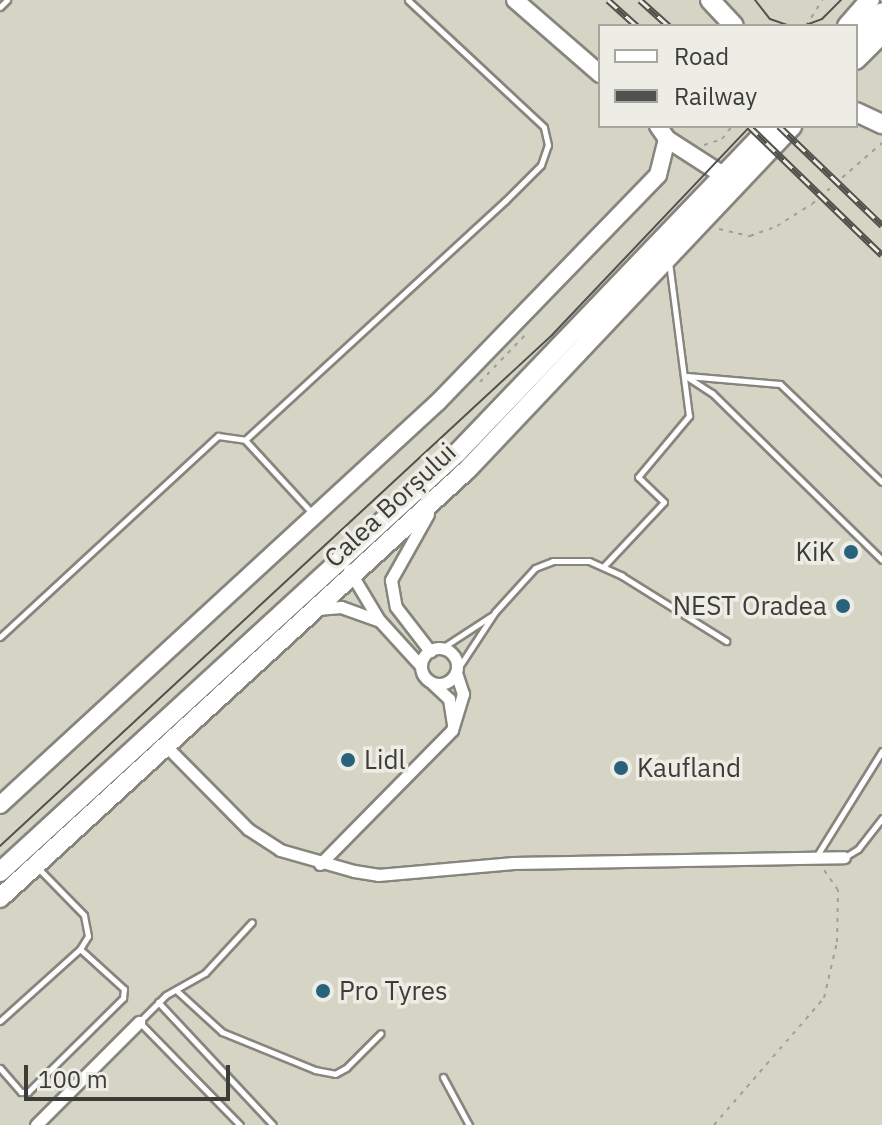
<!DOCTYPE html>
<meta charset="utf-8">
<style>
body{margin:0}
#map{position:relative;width:882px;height:1125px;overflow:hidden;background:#e0e0d8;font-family:"IBM Plex Sans",sans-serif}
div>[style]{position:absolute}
.built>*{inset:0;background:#d5d4c5}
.path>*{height:2px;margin-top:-1px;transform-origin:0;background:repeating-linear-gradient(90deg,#a0a099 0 4px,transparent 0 10px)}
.roads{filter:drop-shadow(2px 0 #86867f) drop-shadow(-2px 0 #86867f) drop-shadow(0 2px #86867f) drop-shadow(0 -2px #86867f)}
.lane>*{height:5px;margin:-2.5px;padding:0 2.5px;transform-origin:2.5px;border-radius:2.5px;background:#fff}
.street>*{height:11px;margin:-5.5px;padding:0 5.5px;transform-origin:5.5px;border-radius:5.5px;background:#fff}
.street>.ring{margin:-5.5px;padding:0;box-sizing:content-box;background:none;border:11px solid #fff;border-radius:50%}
.secondary>*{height:16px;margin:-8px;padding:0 8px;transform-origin:8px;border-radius:8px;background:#fff}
.primary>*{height:18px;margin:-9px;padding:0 9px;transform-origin:9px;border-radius:9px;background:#fff}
.tram>*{height:2px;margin:-1px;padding:0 1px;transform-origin:1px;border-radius:1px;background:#51514d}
.rail>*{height:7px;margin-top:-3.5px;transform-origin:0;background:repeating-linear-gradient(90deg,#edede5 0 12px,#51514d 0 24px);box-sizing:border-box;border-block:2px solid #51514d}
.dots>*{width:22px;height:22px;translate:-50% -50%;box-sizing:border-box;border:4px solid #edede5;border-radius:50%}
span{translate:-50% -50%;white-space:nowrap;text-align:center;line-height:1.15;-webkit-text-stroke:7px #edede5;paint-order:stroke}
.street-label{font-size:26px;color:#3c3c39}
.poi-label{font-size:26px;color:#3c3c39}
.right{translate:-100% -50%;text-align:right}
.left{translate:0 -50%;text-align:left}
.legend{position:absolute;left:598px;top:24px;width:260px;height:104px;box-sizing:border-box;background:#edede5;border:2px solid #a6a6a0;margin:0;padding:10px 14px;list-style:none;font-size:24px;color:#3c3c39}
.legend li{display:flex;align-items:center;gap:16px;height:40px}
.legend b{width:40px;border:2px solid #a6a6a0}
.scale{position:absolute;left:24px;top:1065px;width:206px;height:36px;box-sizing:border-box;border:4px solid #3c3c39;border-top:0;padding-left:10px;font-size:24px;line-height:28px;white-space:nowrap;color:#3c3c39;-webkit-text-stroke:6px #edede5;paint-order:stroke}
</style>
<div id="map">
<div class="built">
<div style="clip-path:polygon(evenodd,0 0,882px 0,882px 1125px,0 1125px,0 0,600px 26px,856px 26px,856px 126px,600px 126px,600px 26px)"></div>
</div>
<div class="path">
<div style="left:806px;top:26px;width:31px;rotate:-58deg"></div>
<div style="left:704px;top:145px;width:19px;rotate:-18deg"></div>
<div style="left:722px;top:139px;width:16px;rotate:-52deg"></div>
<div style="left:719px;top:229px;width:32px;rotate:13deg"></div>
<div style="left:750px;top:236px;width:29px;rotate:-20deg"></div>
<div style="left:777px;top:226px;width:41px;rotate:-32.2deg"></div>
<div style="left:812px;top:204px;width:93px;rotate:-41.1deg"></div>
<div style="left:480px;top:382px;width:69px;rotate:-46.2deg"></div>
<div style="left:714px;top:1125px;width:168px;rotate:-49.1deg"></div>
<div style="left:824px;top:998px;width:57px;rotate:-76.9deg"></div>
<div style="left:837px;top:942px;width:52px;rotate:-88.9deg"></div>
<div style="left:838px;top:890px;width:24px;rotate:-125deg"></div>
</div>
<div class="roads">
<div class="lane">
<div style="left:0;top:7px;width:10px;rotate:-45deg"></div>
<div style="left:687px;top:376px;width:93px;rotate:4.9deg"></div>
<div style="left:780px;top:384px;width:141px;rotate:43.9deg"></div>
<div style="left:687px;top:377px;width:30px;rotate:33deg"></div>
<div style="left:712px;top:393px;width:238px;rotate:44.5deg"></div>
<div style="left:313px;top:514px;width:100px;rotate:-132.6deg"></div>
<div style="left:245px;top:440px;width:353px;rotate:-42.6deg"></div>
<div style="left:505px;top:201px;width:51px;rotate:-45deg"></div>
<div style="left:541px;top:165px;width:21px;rotate:-71deg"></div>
<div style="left:548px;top:145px;width:18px;rotate:-103deg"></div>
<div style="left:544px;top:127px;width:186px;rotate:-137deg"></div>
<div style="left:603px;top:567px;width:89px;rotate:-46.8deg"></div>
<div style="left:664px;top:502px;width:36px;rotate:-136deg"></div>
<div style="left:638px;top:477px;width:80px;rotate:-50.1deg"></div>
<div style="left:689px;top:416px;width:154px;rotate:-97.4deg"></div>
<div style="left:0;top:637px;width:297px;rotate:-42.7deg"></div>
<div style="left:218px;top:436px;width:27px;rotate:8deg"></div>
<div style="left:442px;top:648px;width:59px;rotate:-33.1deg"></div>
<div style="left:457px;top:670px;width:69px;rotate:-56.8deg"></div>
<div style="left:495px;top:612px;width:59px;rotate:-47.7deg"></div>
<div style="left:535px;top:568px;width:19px;rotate:-21deg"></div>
<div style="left:553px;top:561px;width:36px"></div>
<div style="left:589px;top:561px;width:36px;rotate:24deg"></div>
<div style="left:622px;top:576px;width:123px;rotate:32deg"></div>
<div style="left:816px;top:857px;width:125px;rotate:-58.1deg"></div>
<div style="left:845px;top:857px;width:15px;rotate:-32deg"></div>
<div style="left:858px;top:849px;width:39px;rotate:-52deg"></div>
<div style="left:177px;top:991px;width:61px;rotate:42.3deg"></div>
<div style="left:222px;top:1032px;width:100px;rotate:22.2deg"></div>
<div style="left:315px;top:1070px;width:20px;rotate:11deg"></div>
<div style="left:335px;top:1074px;width:13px;rotate:-29deg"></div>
<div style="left:346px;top:1068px;width:49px;rotate:-45deg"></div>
<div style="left:158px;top:1002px;width:168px;rotate:46.9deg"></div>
<div style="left:0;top:1021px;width:108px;rotate:-42deg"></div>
<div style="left:80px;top:949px;width:15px;rotate:-58deg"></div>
<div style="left:88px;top:936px;width:21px;rotate:-101deg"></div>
<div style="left:84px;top:915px;width:64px;rotate:-134.4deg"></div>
<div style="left:0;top:1068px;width:32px;rotate:49deg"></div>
<div style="left:21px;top:1092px;width:7px"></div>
<div style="left:28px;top:1092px;width:134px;rotate:-44.7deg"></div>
<div style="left:123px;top:998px;width:9px;rotate:-84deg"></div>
<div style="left:124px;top:989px;width:59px;rotate:-137.7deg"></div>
<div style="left:443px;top:1077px;width:55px;rotate:61.6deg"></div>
<div style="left:240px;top:1125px;width:144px;rotate:-134.4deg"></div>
<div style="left:139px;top:1022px;width:38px;rotate:-45deg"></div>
<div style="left:166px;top:995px;width:45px;rotate:-29.4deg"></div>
<div style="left:205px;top:973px;width:69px;rotate:-47.3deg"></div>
</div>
<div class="street">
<div style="left:428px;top:514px;width:76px;rotate:119.3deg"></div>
<div style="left:391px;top:580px;width:27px;rotate:80deg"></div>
<div style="left:396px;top:607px;width:56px;rotate:52.3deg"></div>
<div style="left:349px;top:570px;width:58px;rotate:59deg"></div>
<div style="left:317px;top:609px;width:24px;rotate:-5deg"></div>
<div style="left:341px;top:607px;width:41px;rotate:19.7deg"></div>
<div style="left:380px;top:621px;width:61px;rotate:47.7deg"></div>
<div class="ring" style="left:421px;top:648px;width:25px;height:25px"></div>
<div style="left:433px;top:684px;width:22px;rotate:43deg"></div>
<div style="left:449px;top:699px;width:24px;rotate:81deg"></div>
<div style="left:164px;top:744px;width:120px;rotate:45.3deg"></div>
<div style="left:248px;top:829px;width:38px;rotate:33deg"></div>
<div style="left:280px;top:850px;width:77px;rotate:15.8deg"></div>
<div style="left:354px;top:871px;width:24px;rotate:9deg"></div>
<div style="left:378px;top:875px;width:136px;rotate:-5.1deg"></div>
<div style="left:513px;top:863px;width:331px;rotate:-1deg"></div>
<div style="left:320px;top:864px;width:188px;rotate:-45.4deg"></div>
<div style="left:452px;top:730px;width:38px;rotate:-73deg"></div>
<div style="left:463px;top:694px;width:22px;rotate:-108deg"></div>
<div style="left:36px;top:1125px;width:146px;rotate:-45deg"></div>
</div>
<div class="secondary">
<div style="left:515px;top:0;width:113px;rotate:41deg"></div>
<div style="left:658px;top:126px;width:16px;rotate:55deg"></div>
<div style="left:667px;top:139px;width:67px;rotate:32.7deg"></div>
<div style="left:0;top:805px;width:595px;rotate:-42.62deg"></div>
<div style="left:438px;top:402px;width:316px;rotate:-45.9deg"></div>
<div style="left:658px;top:175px;width:37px;rotate:-76deg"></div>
</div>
<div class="primary">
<div style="left:710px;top:0;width:35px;rotate:47deg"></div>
<div style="left:847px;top:26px;width:35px;rotate:-49deg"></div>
<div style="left:856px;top:39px;width:37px;rotate:-46deg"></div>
<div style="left:856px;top:60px;width:37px;rotate:-45deg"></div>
<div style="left:856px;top:112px;width:29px;rotate:25deg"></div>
<div style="left:0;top:872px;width:621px;rotate:-42.52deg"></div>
<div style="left:458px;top:452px;width:452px;rotate:-46.2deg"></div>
<div style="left:0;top:898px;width:635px;rotate:-42.51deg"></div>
<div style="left:468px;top:469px;width:472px;rotate:-46.6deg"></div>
</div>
</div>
<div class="tram">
<div style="left:755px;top:0;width:24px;rotate:52deg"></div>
<div style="left:770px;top:19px;width:21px;rotate:19deg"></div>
<div style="left:803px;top:26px;width:20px;rotate:-20deg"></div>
<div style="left:822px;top:19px;width:27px;rotate:-45deg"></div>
<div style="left:0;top:846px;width:752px;rotate:-42.79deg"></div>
<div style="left:552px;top:335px;width:288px;rotate:-46.5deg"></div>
</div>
<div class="rail">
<div style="left:608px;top:0;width:39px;rotate:42deg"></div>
<div style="left:640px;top:0;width:39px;rotate:42deg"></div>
<div style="left:749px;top:126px;width:185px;rotate:44.1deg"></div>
<div style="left:779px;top:126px;width:143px;rotate:43.9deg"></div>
</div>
<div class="dots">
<div style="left:851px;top:552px;background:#29627b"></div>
<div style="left:843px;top:606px;background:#29627b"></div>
<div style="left:348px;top:760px;background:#29627b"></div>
<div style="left:621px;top:768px;background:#29627b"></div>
<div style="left:323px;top:991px;background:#29627b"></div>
</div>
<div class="street-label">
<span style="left:390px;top:505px;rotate:-43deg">Calea Borșului</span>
</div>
<div class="poi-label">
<span class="right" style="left:835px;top:552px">KiK</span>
<span class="right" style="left:827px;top:606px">NEST Oradea</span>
<span class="left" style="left:364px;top:760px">Lidl</span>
<span class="left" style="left:637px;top:768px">Kaufland</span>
<span class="left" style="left:339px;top:991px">Pro Tyres</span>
</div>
<ul class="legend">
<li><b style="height:10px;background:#fff"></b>Road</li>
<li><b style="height:10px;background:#51514d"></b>Railway</li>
</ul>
<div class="scale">100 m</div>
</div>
